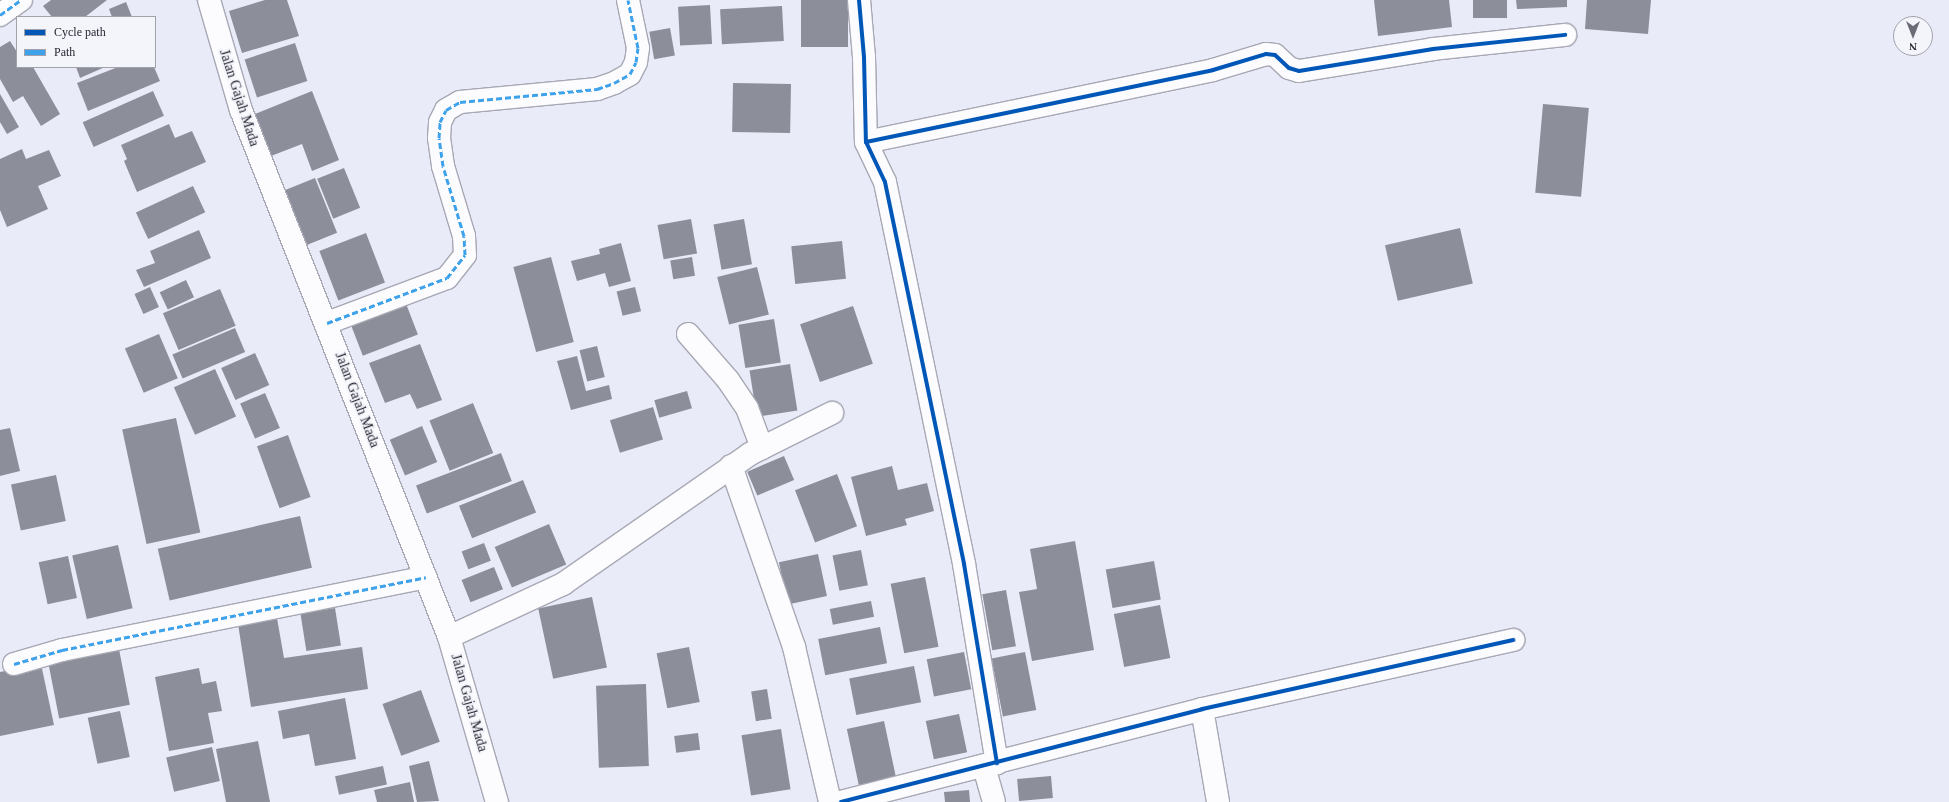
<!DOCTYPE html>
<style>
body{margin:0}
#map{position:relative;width:1949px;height:802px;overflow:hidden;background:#eaebf9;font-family:"Times New Roman",serif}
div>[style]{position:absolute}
.building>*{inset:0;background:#8c8e99;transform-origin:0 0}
.roads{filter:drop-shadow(1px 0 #a7a8b4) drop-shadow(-1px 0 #a7a8b4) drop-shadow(0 1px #a7a8b4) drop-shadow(0 -1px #a7a8b4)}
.street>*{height:22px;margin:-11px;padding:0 11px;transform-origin:11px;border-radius:11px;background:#fcfcfe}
.highway>*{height:22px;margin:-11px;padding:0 11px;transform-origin:11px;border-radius:11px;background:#fcfcfe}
.quiet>*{height:3px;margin-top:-1.5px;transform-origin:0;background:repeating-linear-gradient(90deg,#3ea2eb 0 6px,transparent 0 9px)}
.cycleway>*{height:4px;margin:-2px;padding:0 2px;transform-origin:2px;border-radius:2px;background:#0057b8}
span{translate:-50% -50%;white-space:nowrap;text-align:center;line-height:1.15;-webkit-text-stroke:4px #f4f5fb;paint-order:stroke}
.street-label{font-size:14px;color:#252631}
.legend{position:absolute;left:16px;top:16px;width:140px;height:52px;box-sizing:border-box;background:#f4f5fb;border:1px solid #a1a2aa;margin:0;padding:5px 7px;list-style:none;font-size:12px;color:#252631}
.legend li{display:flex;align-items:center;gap:8px;height:20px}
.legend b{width:20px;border:1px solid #a1a2aa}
.north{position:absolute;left:1893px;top:16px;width:40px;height:40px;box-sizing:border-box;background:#f4f5fb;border:1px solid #a1a2aa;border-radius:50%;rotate:180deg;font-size:11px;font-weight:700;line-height:16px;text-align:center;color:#252631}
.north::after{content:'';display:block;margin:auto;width:14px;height:18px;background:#6a6b77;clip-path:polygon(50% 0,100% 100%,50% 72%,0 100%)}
</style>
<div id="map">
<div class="building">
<div style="clip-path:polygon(51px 0,107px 0,85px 17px,52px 17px,43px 6px)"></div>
<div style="clip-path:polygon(265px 0,287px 0,299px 36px,242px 53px,229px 11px)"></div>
<div style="left:801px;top:0;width:47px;height:47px"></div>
<div style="clip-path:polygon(1374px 0,1449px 0,1452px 27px,1378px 36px)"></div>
<div style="left:1473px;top:0;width:34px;height:18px"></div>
<div style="clip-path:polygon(1516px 0,1567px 0,1567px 7px,1517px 9px)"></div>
<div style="clip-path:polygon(1587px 0,1651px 0,1648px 34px,1585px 29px)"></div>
<div style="clip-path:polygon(126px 2px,132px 17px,112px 17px,109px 9px)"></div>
<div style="left:710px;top:5px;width:39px;height:32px;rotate:87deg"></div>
<div style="left:782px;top:6px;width:35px;height:62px;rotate:87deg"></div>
<div style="left:670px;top:28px;width:28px;height:21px;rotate:80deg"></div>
<div style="clip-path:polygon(10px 41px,17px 52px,17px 67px,33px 67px,60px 114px,41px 126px,23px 96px,13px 102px,0 79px,0 47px)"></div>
<div style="left:295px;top:43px;width:40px;height:53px;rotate:72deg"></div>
<div style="clip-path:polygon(76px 67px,105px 67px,80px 78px)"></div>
<div style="clip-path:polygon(118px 67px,154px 67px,160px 81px,88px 111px,77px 83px)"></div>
<div style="left:733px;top:83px;width:58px;height:49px;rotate:1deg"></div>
<div style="left:153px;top:91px;width:27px;height:77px;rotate:66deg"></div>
<div style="clip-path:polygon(312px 91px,339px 160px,312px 171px,302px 144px,271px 156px,255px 114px)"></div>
<div style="clip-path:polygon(0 94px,19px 127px,7px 134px,0 122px)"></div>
<div style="left:1543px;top:104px;width:46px;height:89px;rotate:5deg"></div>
<div style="clip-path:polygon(169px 124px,175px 138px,192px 131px,206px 162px,137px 192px,124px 161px,127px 159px,121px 145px)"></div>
<div style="clip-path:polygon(22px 149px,26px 159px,49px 150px,61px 176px,38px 186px,48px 209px,7px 227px,0 210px,0 159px)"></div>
<div style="left:344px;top:168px;width:43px;height:29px;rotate:68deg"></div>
<div style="left:315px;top:178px;width:59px;height:34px;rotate:68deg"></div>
<div style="left:193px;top:186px;width:29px;height:63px;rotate:65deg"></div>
<div style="left:691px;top:219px;width:35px;height:34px;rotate:80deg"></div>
<div style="left:744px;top:219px;width:46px;height:31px;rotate:80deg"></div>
<div style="left:1460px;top:228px;width:57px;height:77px;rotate:77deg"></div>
<div style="clip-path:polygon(199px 230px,211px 258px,144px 287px,136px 270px,155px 263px,150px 251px)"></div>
<div style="left:366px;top:233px;width:53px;height:50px;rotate:69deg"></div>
<div style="left:842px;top:241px;width:38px;height:51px;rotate:84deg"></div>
<div style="clip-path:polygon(621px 243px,631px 281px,609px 287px,605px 273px,577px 281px,571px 261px,600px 254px,599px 249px)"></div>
<div style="left:551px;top:257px;width:88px;height:39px;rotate:75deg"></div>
<div style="left:692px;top:257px;width:19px;height:22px;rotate:81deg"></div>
<div style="left:757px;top:267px;width:49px;height:41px;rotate:76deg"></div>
<div style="left:186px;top:280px;width:19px;height:29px;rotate:65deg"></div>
<div style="left:150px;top:287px;width:22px;height:17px;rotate:66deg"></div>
<div style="left:635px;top:287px;width:25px;height:19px;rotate:76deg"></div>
<div style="left:220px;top:289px;width:40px;height:62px;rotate:67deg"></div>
<div style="left:405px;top:301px;width:36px;height:59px;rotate:69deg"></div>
<div style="left:853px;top:306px;width:61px;height:56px;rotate:71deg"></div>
<div style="left:774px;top:319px;width:44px;height:36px;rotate:81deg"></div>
<div style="left:235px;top:328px;width:26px;height:68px;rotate:67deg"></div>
<div style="left:159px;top:334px;width:48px;height:37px;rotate:67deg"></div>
<div style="clip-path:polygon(420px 344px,442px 400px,417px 409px,410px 394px,385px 403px,369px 363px)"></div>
<div style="left:597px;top:346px;width:32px;height:18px;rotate:76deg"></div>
<div style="left:255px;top:353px;width:35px;height:37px;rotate:66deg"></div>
<div style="clip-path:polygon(577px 356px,586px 391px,609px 385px,612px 399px,571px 410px,557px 361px)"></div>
<div style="left:790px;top:364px;width:47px;height:41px;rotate:81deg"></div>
<div style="left:215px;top:369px;width:52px;height:45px;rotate:66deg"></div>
<div style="left:687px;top:391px;width:18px;height:34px;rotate:74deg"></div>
<div style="left:265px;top:393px;width:38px;height:27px;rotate:67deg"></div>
<div style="left:473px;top:403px;width:54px;height:47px;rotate:68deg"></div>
<div style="left:653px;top:407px;width:34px;height:45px;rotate:73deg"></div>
<div style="left:176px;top:418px;width:117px;height:55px;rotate:78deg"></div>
<div style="left:422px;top:426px;width:39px;height:35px;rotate:67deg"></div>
<div style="clip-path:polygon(10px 428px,20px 471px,0 476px,0 430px)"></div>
<div style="left:288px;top:435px;width:66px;height:33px;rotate:70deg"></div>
<div style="left:501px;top:453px;width:30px;height:91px;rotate:69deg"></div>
<div style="left:784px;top:456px;width:26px;height:40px;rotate:67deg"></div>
<div style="clip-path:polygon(892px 466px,898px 490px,927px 483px,934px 511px,905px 519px,907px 525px,866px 536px,851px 477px)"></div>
<div style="left:837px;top:474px;width:56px;height:45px;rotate:69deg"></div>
<div style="left:56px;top:475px;width:47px;height:46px;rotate:78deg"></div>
<div style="left:523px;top:480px;width:35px;height:69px;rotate:68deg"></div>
<div style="left:300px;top:516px;width:53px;height:146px;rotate:77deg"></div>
<div style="left:549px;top:524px;width:44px;height:59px;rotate:67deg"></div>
<div style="clip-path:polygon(1075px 541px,1094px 650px,1032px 661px,1019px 592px,1037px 589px,1030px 549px)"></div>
<div style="left:484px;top:543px;width:19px;height:24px;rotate:69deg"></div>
<div style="left:118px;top:545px;width:65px;height:47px;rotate:77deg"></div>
<div style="left:861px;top:550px;width:36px;height:29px;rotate:79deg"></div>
<div style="left:818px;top:554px;width:43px;height:40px;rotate:78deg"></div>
<div style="left:68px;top:556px;width:43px;height:30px;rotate:78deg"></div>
<div style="left:1154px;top:561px;width:39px;height:49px;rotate:80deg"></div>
<div style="left:494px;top:567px;width:24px;height:35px;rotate:68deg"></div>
<div style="left:925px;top:577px;width:71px;height:35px;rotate:79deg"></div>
<div style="left:1006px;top:590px;width:57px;height:24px;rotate:80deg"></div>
<div style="left:592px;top:597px;width:72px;height:55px;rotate:78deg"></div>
<div style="left:871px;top:601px;width:16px;height:42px;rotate:79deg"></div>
<div style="left:1160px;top:605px;width:54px;height:47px;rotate:79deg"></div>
<div style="left:335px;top:608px;width:38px;height:35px;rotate:81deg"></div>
<div style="clip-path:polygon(277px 618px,284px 658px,362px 647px,368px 689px,251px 707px,238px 624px)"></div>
<div style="left:880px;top:627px;width:37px;height:63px;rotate:79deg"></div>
<div style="left:118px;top:644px;width:62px;height:72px;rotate:79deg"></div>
<div style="left:689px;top:647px;width:56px;height:33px;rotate:79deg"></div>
<div style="left:964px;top:652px;width:38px;height:38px;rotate:79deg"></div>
<div style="left:1025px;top:652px;width:59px;height:34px;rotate:79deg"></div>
<div style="clip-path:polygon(41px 664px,54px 725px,0 736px,0 672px)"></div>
<div style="left:914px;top:666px;width:37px;height:66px;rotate:79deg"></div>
<div style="clip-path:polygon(199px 668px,202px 684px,216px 681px,222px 711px,208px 713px,214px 743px,169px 751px,155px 677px)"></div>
<div style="left:646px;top:684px;width:82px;height:50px;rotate:88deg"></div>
<div style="left:767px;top:689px;width:30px;height:16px;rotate:81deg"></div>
<div style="left:421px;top:690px;width:55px;height:41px;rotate:70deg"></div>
<div style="clip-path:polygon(345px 698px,356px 759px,315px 766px,309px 734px,283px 739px,278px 711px)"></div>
<div style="left:120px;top:711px;width:47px;height:33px;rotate:78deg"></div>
<div style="left:959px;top:714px;width:39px;height:34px;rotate:78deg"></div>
<div style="left:884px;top:721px;width:61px;height:38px;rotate:78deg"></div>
<div style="left:781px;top:729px;width:61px;height:40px;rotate:81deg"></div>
<div style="left:698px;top:733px;width:17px;height:24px;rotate:83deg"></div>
<div style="clip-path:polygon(258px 741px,270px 802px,226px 802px,216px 749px)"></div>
<div style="left:212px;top:747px;width:35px;height:47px;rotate:77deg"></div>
<div style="clip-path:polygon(429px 761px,439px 801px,417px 802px,409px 766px)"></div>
<div style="left:383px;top:766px;width:19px;height:49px;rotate:78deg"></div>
<div style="left:1051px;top:776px;width:22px;height:34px;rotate:85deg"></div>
<div style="clip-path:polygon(410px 782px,414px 802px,377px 802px,374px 790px)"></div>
<div style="clip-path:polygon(969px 790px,970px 802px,945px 802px,944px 792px)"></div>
</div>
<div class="roads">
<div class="street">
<div style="left:859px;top:0;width:57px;rotate:85deg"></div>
<div style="left:864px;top:57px;width:85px;rotate:88.7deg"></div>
<div style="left:866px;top:142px;width:44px;rotate:64.6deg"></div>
<div style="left:885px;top:182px;width:390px;rotate:78.3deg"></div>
<div style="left:964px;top:564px;width:202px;rotate:80.6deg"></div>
<div style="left:0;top:15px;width:26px;rotate:-36deg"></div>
<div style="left:866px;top:142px;width:354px;rotate:-11.7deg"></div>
<div style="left:1213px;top:70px;width:55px;rotate:-16.8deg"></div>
<div style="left:1266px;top:54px;width:9px;rotate:6deg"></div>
<div style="left:1275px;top:55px;width:19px;rotate:43deg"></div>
<div style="left:1289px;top:68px;width:10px;rotate:17deg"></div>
<div style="left:1299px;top:71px;width:136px;rotate:-9.3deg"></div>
<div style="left:1433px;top:49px;width:133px;rotate:-6.1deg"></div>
<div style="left:327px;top:323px;width:128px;rotate:-20.6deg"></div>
<div style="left:447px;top:278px;width:29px;rotate:-52deg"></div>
<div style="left:465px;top:255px;width:19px;rotate:-93deg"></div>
<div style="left:464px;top:236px;width:73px;rotate:-106.7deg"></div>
<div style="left:443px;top:166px;width:28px;rotate:-98deg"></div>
<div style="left:439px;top:138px;width:16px;rotate:-86deg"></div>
<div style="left:440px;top:122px;width:13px;rotate:-63deg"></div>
<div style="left:446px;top:110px;width:16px;rotate:-30deg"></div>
<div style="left:460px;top:102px;width:138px;rotate:-5.4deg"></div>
<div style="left:597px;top:89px;width:18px;rotate:-19deg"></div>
<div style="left:614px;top:83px;width:18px;rotate:-29deg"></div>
<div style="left:630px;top:74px;width:13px;rotate:-63deg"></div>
<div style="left:636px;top:62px;width:14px;rotate:-82deg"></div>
<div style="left:638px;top:48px;width:49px;rotate:-101.8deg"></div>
<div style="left:688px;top:334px;width:61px;rotate:49deg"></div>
<div style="left:728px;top:380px;width:34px;rotate:56deg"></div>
<div style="left:747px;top:408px;width:43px;rotate:69.4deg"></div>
<div style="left:731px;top:466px;width:192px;rotate:70.8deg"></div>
<div style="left:794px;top:647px;width:159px;rotate:76.9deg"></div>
<div style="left:449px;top:637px;width:126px;rotate:-24.9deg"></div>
<div style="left:563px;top:584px;width:228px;rotate:-34.8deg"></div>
<div style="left:750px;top:454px;width:92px;rotate:-26.6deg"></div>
<div style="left:14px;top:664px;width:50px;rotate:-16.3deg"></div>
<div style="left:62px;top:650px;width:371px;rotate:-11.3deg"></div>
<div style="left:1202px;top:709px;width:94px;rotate:80.2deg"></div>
<div style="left:984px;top:767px;width:36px;rotate:74deg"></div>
<div style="left:841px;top:802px;width:373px;rotate:-14.4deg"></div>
<div style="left:1202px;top:709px;width:319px;rotate:-12.5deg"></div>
</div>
<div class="highway">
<div style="left:209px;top:0;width:115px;rotate:73.8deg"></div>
<div style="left:241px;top:110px;width:567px;rotate:68.46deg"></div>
<div style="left:449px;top:637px;width:172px;rotate:73.8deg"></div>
</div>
</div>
<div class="quiet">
<div style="left:0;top:15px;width:26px;rotate:-36deg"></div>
<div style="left:327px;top:323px;width:128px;rotate:-20.6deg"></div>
<div style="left:447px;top:278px;width:29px;rotate:-52deg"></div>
<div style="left:465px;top:255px;width:19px;rotate:-93deg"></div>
<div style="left:464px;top:236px;width:73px;rotate:-106.7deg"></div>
<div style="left:443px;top:166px;width:28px;rotate:-98deg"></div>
<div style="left:439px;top:138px;width:16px;rotate:-86deg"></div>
<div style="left:440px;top:122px;width:13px;rotate:-63deg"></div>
<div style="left:446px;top:110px;width:16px;rotate:-30deg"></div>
<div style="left:460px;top:102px;width:138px;rotate:-5.4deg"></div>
<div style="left:597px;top:89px;width:18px;rotate:-19deg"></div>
<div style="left:614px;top:83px;width:18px;rotate:-29deg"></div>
<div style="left:630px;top:74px;width:13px;rotate:-63deg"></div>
<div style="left:636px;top:62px;width:14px;rotate:-82deg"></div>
<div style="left:638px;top:48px;width:49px;rotate:-101.8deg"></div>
<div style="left:14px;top:664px;width:50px;rotate:-16.3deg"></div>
<div style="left:62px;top:650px;width:371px;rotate:-11.3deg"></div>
</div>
<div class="cycleway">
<div style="left:859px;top:0;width:57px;rotate:85deg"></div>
<div style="left:864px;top:57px;width:85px;rotate:88.7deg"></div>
<div style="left:866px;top:142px;width:44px;rotate:64.6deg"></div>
<div style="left:885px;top:182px;width:390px;rotate:78.3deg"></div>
<div style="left:964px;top:564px;width:202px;rotate:80.6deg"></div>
<div style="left:866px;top:142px;width:354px;rotate:-11.7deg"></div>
<div style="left:1213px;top:70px;width:55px;rotate:-16.8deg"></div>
<div style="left:1266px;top:54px;width:9px;rotate:6deg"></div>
<div style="left:1275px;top:55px;width:19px;rotate:43deg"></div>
<div style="left:1289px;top:68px;width:10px;rotate:17deg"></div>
<div style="left:1299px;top:71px;width:136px;rotate:-9.3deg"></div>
<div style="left:1433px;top:49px;width:133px;rotate:-6.1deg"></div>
<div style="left:841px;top:802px;width:373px;rotate:-14.4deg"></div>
<div style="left:1202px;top:709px;width:319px;rotate:-12.5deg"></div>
</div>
<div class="street-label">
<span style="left:239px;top:98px;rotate:72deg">Jalan Gajah Mada</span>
<span style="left:357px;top:400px;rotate:69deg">Jalan Gajah Mada</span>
<span style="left:469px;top:703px;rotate:74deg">Jalan Gajah Mada</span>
</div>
<ul class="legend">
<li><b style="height:5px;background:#0057b8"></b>Cycle path</li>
<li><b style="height:5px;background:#3ea2eb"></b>Path</li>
</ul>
<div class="north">N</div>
</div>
